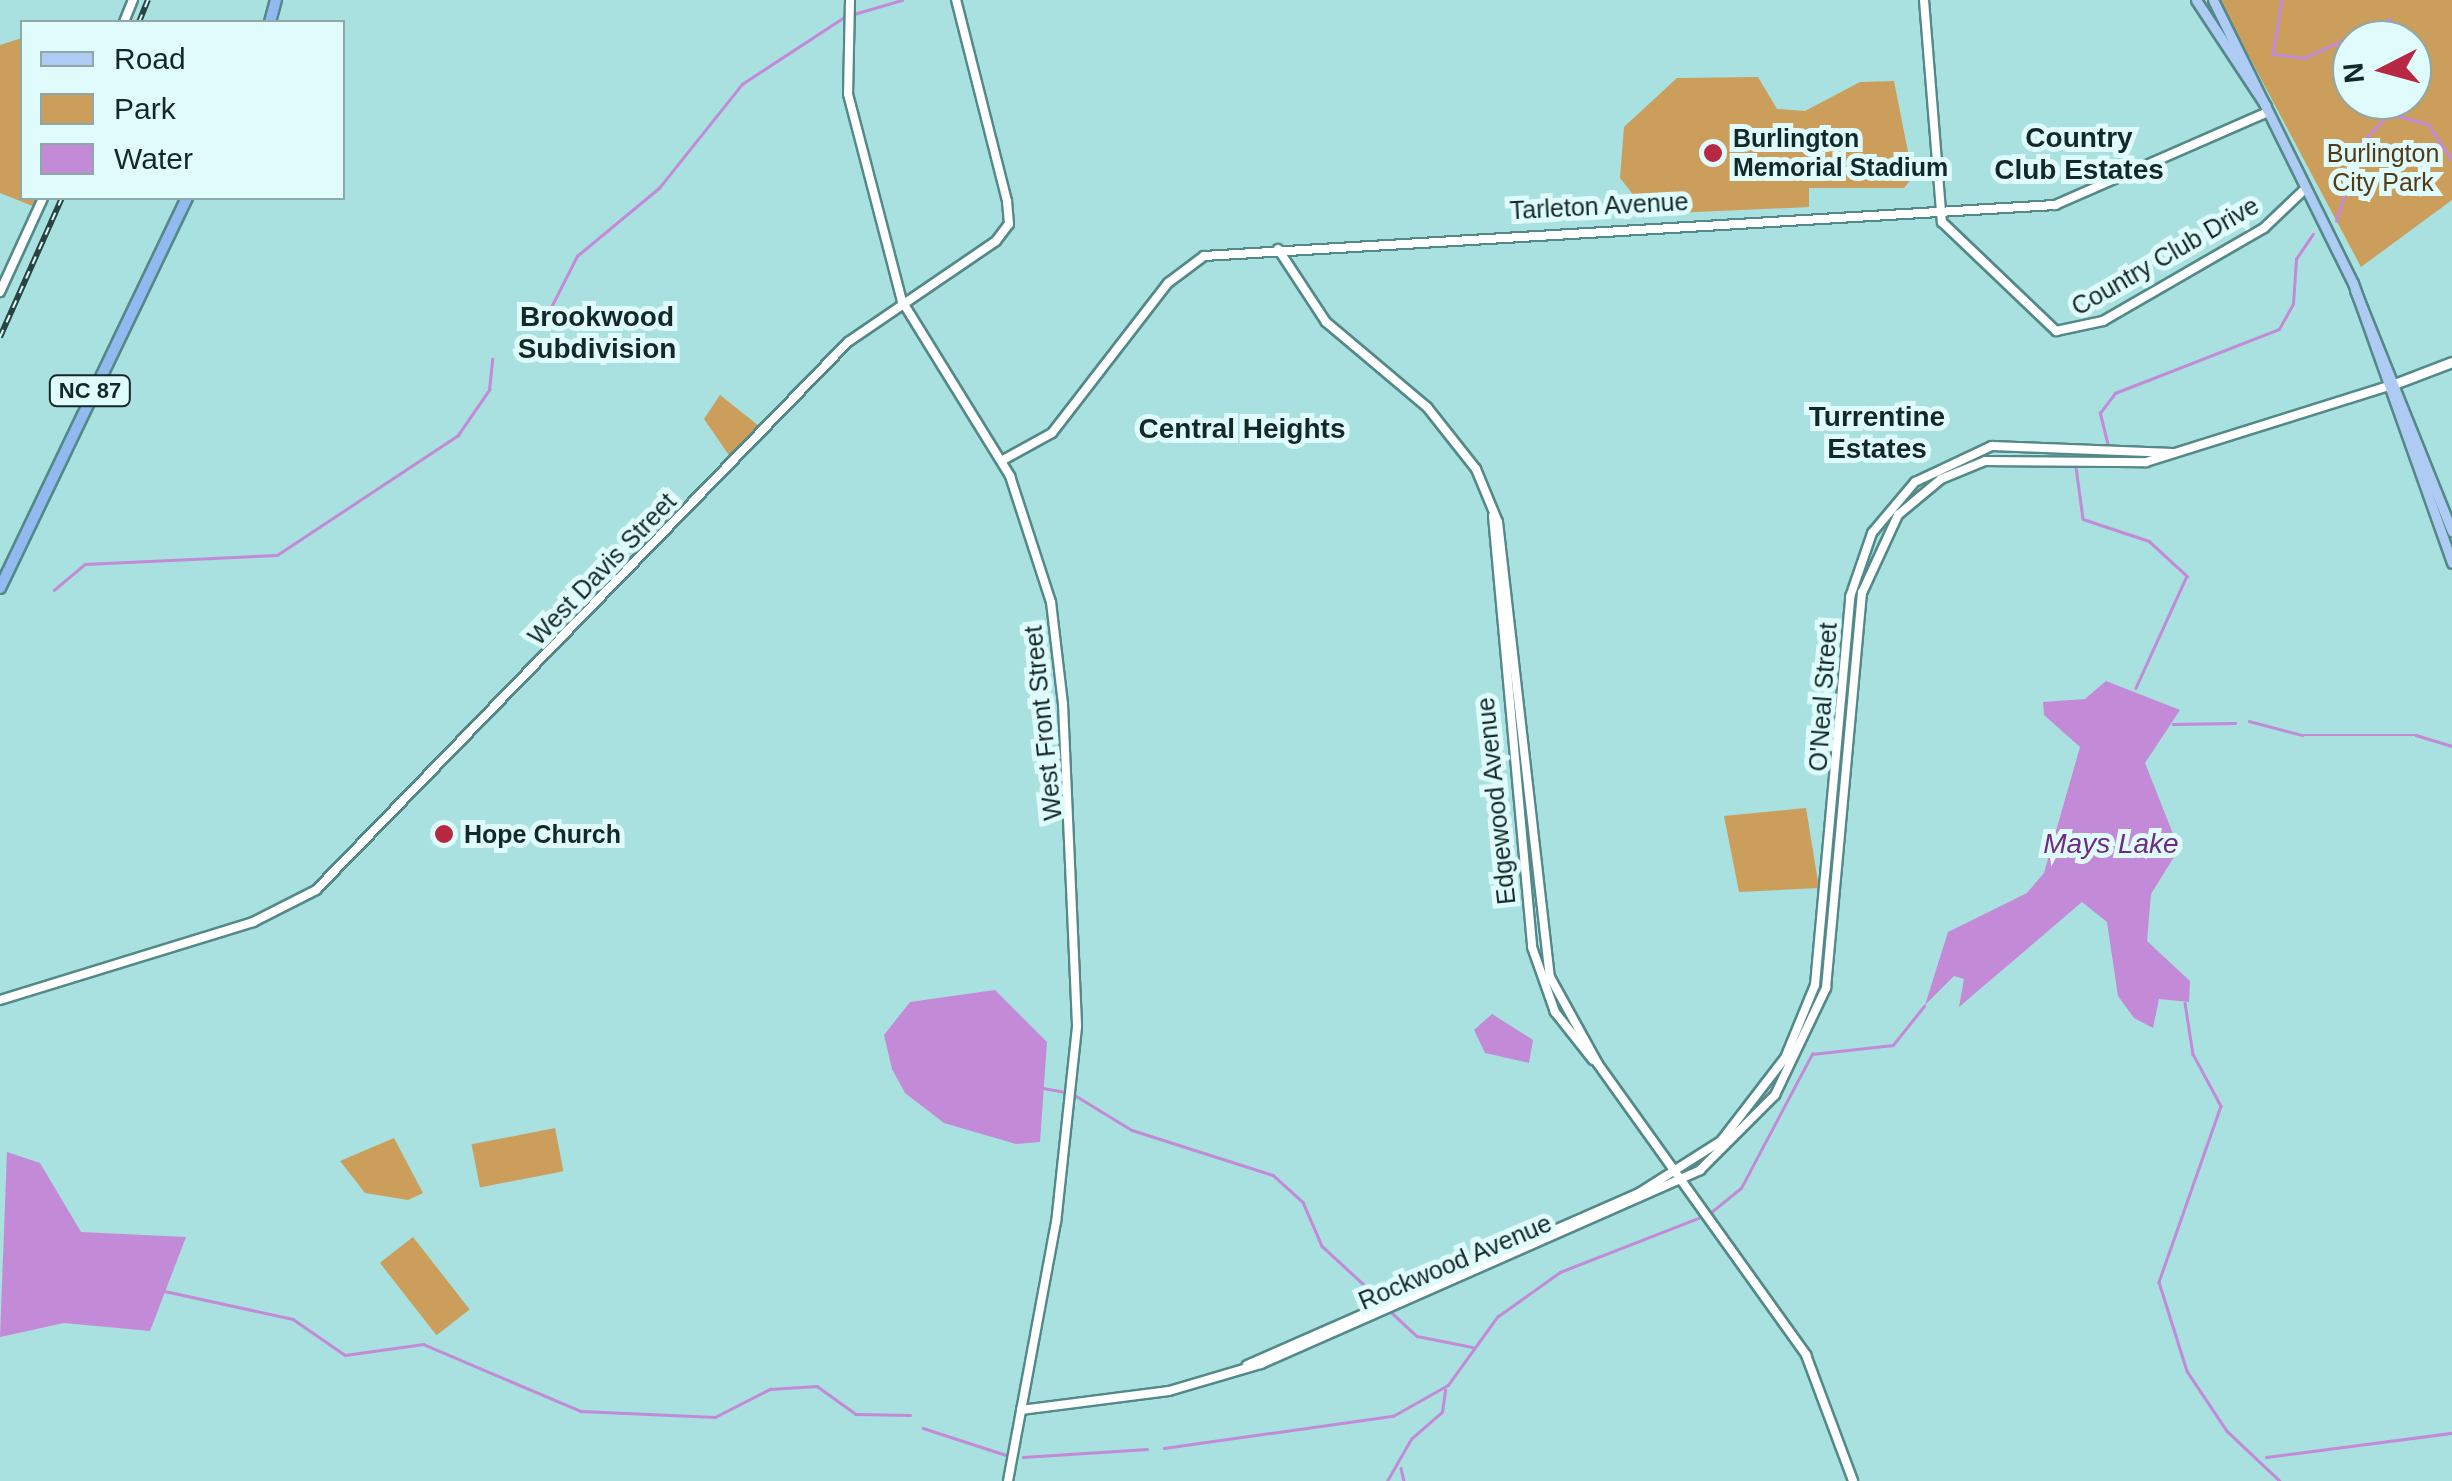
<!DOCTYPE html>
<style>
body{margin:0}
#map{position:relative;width:2452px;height:1481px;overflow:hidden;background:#a9e0e0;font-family:Arial,sans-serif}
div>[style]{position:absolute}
.green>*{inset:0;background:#cb9e5c;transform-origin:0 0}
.water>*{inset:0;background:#c28ad7}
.stream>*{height:2.5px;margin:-1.25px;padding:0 1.25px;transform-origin:1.25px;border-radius:1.25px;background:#c28ad7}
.roads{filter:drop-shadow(2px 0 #548989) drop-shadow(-2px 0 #548989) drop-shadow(0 2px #548989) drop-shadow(0 -2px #548989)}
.tertiary>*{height:8px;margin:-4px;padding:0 4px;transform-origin:4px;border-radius:4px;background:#fff}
.secondary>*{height:9px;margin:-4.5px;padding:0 4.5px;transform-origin:4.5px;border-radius:4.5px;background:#fff}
.primary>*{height:9px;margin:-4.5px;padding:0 4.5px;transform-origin:4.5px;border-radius:4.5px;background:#aecbf4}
.trunk>*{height:10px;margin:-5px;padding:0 5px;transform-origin:5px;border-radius:5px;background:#93baf0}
.rail>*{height:6px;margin-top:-3px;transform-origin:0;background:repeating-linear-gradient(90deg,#e0fbfb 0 8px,#284343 0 16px);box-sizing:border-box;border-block:2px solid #284343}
.dots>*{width:28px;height:28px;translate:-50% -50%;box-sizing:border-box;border:5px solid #e0fbfb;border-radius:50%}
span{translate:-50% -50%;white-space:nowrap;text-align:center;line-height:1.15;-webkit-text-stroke:10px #e0fbfb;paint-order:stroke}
.shield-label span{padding:2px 8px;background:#e0fbfb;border:2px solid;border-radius:8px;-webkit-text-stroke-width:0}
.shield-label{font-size:22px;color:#132929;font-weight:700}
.poi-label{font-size:25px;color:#132929;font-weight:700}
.left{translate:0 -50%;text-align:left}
.park-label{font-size:25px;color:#533b16}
.street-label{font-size:25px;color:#132929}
.neighbourhood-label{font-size:28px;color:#132929;font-weight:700}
.water-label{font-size:28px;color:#6f2a86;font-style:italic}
.legend{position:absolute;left:20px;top:20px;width:325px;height:180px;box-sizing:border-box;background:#e0fbfb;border:2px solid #8ea7a7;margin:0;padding:12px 18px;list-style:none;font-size:30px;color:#132929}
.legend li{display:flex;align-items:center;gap:20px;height:50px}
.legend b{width:50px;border:2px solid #8ea7a7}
.north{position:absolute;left:2332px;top:20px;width:100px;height:100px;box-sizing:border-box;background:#e0fbfb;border:2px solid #8ea7a7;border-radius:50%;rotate:264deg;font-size:28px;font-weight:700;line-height:40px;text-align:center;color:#132929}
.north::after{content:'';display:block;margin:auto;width:35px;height:45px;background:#b92843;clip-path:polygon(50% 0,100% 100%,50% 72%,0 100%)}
</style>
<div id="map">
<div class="green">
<div style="clip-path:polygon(evenodd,2219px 0,2452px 0,2452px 200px,2361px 267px,2219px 0,2352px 40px,2412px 40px,2412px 100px,2352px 100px,2352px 40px)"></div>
<div style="clip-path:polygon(22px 38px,22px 198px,40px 198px,35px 207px,0 193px,0 45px)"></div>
<div style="clip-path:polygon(1758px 77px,1777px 109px,1805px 111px,1860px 82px,1894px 81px,1913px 177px,1904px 188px,1809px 188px,1809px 207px,1652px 214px,1643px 207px,1620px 178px,1624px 127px,1677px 78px)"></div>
<div style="clip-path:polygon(720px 395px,764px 430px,733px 461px,704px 419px)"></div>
<div style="clip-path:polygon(1806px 808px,1819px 888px,1739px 892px,1724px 816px)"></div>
<div style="left:555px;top:1128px;width:44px;height:85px;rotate:79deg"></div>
<div style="clip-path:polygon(394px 1138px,423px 1193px,408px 1200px,365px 1193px,340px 1161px)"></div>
<div style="left:413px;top:1237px;width:92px;height:42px;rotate:52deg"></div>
</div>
<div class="water">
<div style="clip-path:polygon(2106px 681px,2180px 710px,2145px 763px,2179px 849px,2151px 894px,2147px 941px,2190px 981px,2189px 1002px,2159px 999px,2153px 1028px,2134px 1018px,2118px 996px,2107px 922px,2082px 902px,1959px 1007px,1964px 979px,1954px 976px,1925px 1005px,1948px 932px,2027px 893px,2044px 873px,2080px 747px,2044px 715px,2043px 702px,2085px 699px)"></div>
<div style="clip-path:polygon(995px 990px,1047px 1042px,1040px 1142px,1016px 1144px,944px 1123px,905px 1093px,892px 1069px,884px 1035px,910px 1002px)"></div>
<div style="clip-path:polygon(1492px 1014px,1533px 1040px,1529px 1063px,1485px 1053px,1474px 1030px)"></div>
<div style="clip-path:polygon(7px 1152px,40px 1163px,81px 1232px,186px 1237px,150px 1331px,64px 1323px,0 1337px)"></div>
</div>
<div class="stream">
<div style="left:2282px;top:0;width:55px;rotate:99.5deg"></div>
<div style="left:2273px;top:54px;width:31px;rotate:7deg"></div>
<div style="left:2304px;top:58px;width:94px;rotate:-24.4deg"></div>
<div style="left:2390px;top:19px;width:24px;rotate:60deg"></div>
<div style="left:854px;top:14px;width:50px;rotate:-16.3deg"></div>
<div style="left:2387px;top:113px;width:42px;rotate:15deg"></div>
<div style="left:2428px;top:124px;width:43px;rotate:56.3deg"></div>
<div style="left:2336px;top:221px;width:81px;rotate:-72.7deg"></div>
<div style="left:2360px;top:144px;width:33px;rotate:-46deg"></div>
<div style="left:2383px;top:120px;width:20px;rotate:-84deg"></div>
<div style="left:545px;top:319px;width:71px;rotate:-63.1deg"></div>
<div style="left:577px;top:256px;width:107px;rotate:-39.7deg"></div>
<div style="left:659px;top:188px;width:133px;rotate:-51.4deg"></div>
<div style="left:742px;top:84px;width:124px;rotate:-33.2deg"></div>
<div style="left:2108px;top:446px;width:34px;rotate:-104deg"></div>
<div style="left:2100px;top:413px;width:25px;rotate:-53deg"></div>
<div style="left:2115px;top:393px;width:176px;rotate:-21.3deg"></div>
<div style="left:2279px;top:329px;width:29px;rotate:-61deg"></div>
<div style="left:2293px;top:304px;width:45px;rotate:-86.2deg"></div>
<div style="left:2296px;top:259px;width:30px;rotate:-56deg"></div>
<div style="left:2076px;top:467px;width:52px;rotate:82.3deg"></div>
<div style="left:2083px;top:519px;width:70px;rotate:18.4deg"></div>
<div style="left:2149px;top:541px;width:52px;rotate:42.6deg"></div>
<div style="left:2187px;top:576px;width:123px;rotate:114.5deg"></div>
<div style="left:54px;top:590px;width:40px;rotate:-40deg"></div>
<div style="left:85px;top:564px;width:192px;rotate:-2.7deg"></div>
<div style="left:277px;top:555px;width:217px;rotate:-33.5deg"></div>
<div style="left:458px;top:435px;width:55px;rotate:-55.4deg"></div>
<div style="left:489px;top:390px;width:31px;rotate:-84deg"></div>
<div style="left:2249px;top:721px;width:55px;rotate:14.8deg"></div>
<div style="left:2302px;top:735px;width:114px"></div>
<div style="left:2416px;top:735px;width:38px;rotate:17deg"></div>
<div style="left:2173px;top:724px;width:62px;rotate:-0.9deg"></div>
<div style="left:2185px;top:1003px;width:52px;rotate:81.1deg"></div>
<div style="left:2193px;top:1054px;width:59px;rotate:61.7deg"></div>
<div style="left:2221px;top:1106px;width:187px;rotate:109.4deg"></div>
<div style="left:2159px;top:1282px;width:93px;rotate:72.5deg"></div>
<div style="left:2187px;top:1371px;width:72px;rotate:56.3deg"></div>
<div style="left:2227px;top:1431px;width:73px;rotate:43.3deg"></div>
<div style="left:1043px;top:1088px;width:22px;rotate:10deg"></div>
<div style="left:1073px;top:1094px;width:69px;rotate:31.4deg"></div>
<div style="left:1132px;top:1130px;width:148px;rotate:17.7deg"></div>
<div style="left:1273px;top:1175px;width:40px;rotate:42deg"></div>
<div style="left:1303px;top:1202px;width:48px;rotate:66.6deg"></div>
<div style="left:1322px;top:1246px;width:83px;rotate:42.6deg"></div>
<div style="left:1709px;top:1214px;width:41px;rotate:-39.1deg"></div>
<div style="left:1741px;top:1188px;width:152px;rotate:-62.1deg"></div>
<div style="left:1812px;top:1054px;width:81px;rotate:-6.3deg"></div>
<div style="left:1893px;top:1045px;width:50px;rotate:-51.5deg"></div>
<div style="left:160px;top:1290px;width:136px;rotate:12.3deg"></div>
<div style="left:293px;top:1319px;width:63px;rotate:34.7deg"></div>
<div style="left:345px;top:1355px;width:79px;rotate:-8deg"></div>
<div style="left:423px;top:1344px;width:172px;rotate:23deg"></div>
<div style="left:581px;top:1411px;width:134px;rotate:2.6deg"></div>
<div style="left:715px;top:1417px;width:62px;rotate:-27deg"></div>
<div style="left:770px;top:1389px;width:47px;rotate:-3.7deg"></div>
<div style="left:817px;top:1386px;width:48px;rotate:35.7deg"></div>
<div style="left:856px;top:1414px;width:54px;rotate:1.1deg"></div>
<div style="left:1391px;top:1312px;width:35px;rotate:43deg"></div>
<div style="left:1417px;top:1336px;width:56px;rotate:11.3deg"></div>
<div style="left:923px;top:1428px;width:87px;rotate:18deg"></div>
<div style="left:1164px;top:1448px;width:231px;rotate:-8deg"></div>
<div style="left:1393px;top:1416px;width:63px;rotate:-29.4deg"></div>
<div style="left:1448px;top:1385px;width:84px;rotate:-54.2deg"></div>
<div style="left:1497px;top:1317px;width:77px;rotate:-35.5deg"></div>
<div style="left:1560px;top:1272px;width:151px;rotate:-21.3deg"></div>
<div style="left:1023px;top:1457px;width:124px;rotate:-3.7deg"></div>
<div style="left:2266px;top:1457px;width:188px;rotate:-7.4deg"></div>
<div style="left:1401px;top:1468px;width:13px;rotate:77deg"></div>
<div style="left:1387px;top:1481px;width:48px;rotate:-60.3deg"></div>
<div style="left:1411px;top:1439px;width:41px;rotate:-41.1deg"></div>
<div style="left:1442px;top:1412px;width:22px;rotate:-82deg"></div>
</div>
<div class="roads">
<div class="tertiary">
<div style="left:850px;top:0;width:94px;rotate:91.2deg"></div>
<div style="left:848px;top:94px;width:214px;rotate:75.4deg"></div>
<div style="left:902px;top:301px;width:206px;rotate:58.3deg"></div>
<div style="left:1010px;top:476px;width:133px;rotate:72deg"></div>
<div style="left:1051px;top:602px;width:103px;rotate:83.3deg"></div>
<div style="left:1063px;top:704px;width:323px;rotate:87.5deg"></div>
<div style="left:1077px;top:1027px;width:196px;rotate:96.1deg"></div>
<div style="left:1056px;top:1222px;width:263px;rotate:100.5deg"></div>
<div style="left:1924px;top:0;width:223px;rotate:85.4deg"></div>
<div style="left:1942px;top:222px;width:158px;rotate:43.7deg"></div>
<div style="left:2056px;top:331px;width:48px;rotate:-12deg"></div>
<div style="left:2103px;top:321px;width:186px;rotate:-30deg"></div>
<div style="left:2264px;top:228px;width:58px;rotate:-43.6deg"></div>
<div style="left:124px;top:22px;width:24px;rotate:-68deg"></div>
<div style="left:1278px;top:249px;width:87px;rotate:56.7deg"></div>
<div style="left:1326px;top:322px;width:132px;rotate:40.1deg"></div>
<div style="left:1427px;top:407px;width:79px;rotate:51.7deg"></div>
<div style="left:1476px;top:469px;width:57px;rotate:67.5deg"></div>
<div style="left:1498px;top:522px;width:458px;rotate:83.5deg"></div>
<div style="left:1550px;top:977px;width:99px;rotate:61.1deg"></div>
<div style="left:1598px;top:1064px;width:358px;rotate:54.4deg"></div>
<div style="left:1806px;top:1355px;width:134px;rotate:69.5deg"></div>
<div style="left:0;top:292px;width:103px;rotate:-65.4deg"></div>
<div style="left:1003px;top:460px;width:56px;rotate:-28.9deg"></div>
<div style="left:1052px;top:433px;width:190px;rotate:-52.3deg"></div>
<div style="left:1168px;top:283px;width:45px;rotate:-36.9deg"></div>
<div style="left:1204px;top:256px;width:853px;rotate:-3.43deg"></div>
<div style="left:2055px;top:205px;width:232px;rotate:-23.6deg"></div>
<div style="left:1493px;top:516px;width:433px;rotate:84.8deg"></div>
<div style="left:1532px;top:947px;width:69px;rotate:70.5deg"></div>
<div style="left:1555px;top:1012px;width:61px;rotate:51.6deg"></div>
<div style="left:0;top:1000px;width:265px;rotate:-17.1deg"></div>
<div style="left:253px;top:922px;width:71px;rotate:-26.9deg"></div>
<div style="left:316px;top:890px;width:764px;rotate:-45.85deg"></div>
<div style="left:848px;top:342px;width:179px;rotate:-34.3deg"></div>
<div style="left:996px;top:241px;width:21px;rotate:-53deg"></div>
<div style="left:1009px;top:224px;width:23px;rotate:-95deg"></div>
<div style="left:1007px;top:201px;width:207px;rotate:-104.2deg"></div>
<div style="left:1247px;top:1365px;width:428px;rotate:-23.7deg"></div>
<div style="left:1639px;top:1193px;width:97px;rotate:-32.4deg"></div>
<div style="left:1721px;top:1141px;width:105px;rotate:-52.4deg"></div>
<div style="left:1785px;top:1058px;width:79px;rotate:-67.7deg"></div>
<div style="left:1815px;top:985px;width:390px;rotate:-84.8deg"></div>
<div style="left:1850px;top:597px;width:68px;rotate:-71deg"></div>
<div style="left:1872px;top:533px;width:67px;rotate:-49.9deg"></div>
<div style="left:1915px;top:482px;width:85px;rotate:-25.1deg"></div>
<div style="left:1992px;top:446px;width:181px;rotate:2.2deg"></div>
<div style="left:1021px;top:1410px;width:149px;rotate:-7.3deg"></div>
<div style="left:1169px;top:1391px;width:96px;rotate:-16.4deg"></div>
<div style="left:1261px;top:1364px;width:480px;rotate:-23.8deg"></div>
<div style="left:1700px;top:1170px;width:106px;rotate:-45deg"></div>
<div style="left:1775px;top:1095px;width:119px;rotate:-64.5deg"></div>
<div style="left:1826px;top:988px;width:397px;rotate:-84.8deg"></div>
<div style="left:1862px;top:593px;width:86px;rotate:-65.2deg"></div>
<div style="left:1898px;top:515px;width:56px;rotate:-39.9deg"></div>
<div style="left:1941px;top:479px;width:48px;rotate:-22.2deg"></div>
<div style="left:1985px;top:461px;width:161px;rotate:0.4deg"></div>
<div style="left:2146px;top:462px;width:254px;rotate:-17.4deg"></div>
</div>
<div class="secondary">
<div style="left:2389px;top:386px;width:67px;rotate:-20.9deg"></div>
</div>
<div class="primary">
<div style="left:2196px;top:0;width:127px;rotate:56.6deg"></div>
<div style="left:2213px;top:0;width:316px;rotate:63.7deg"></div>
<div style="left:2353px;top:283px;width:297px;rotate:70.5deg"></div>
<div style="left:2355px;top:290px;width:260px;rotate:68.1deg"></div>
</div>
<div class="trunk">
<div style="left:270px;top:22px;width:23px;rotate:-75deg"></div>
<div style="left:0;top:588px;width:433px;rotate:-64.4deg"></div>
</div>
</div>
<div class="rail">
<div style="left:139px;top:22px;width:24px;rotate:-68deg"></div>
<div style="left:0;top:337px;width:152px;rotate:-66deg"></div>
</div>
<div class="dots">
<div style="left:1713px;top:153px;background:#b92843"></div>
<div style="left:444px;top:834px;background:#b92843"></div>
</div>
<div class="shield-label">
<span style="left:90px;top:391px">NC 87</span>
</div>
<div class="poi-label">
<span class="left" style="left:1733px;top:153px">Burlington<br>Memorial Stadium</span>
<span class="left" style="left:464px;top:834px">Hope Church</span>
</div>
<div class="park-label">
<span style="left:2383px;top:168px">Burlington<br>City Park</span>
</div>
<div class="street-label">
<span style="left:1599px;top:206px;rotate:-3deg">Tarleton Avenue</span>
<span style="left:2165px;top:256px;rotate:-30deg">Country Club Drive</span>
<span style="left:602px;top:569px;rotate:-46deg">West Davis Street</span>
<span style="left:1823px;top:697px;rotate:-86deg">O'Neal Street</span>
<span style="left:1043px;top:723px;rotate:-96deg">West Front Street</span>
<span style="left:1496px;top:801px;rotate:-96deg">Edgewood Avenue</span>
<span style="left:1455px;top:1262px;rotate:-23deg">Rockwood Avenue</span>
</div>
<div class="neighbourhood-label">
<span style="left:2079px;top:154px">Country<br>Club Estates</span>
<span style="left:597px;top:333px">Brookwood<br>Subdivision</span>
<span style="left:1877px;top:433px">Turrentine<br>Estates</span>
<span style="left:1242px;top:429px">Central Heights</span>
</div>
<div class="water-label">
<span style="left:2111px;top:844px">Mays Lake</span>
</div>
<ul class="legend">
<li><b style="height:12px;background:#aecbf4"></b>Road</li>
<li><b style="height:28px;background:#cb9e5c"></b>Park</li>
<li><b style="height:28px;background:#c28ad7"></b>Water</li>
</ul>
<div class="north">N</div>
</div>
